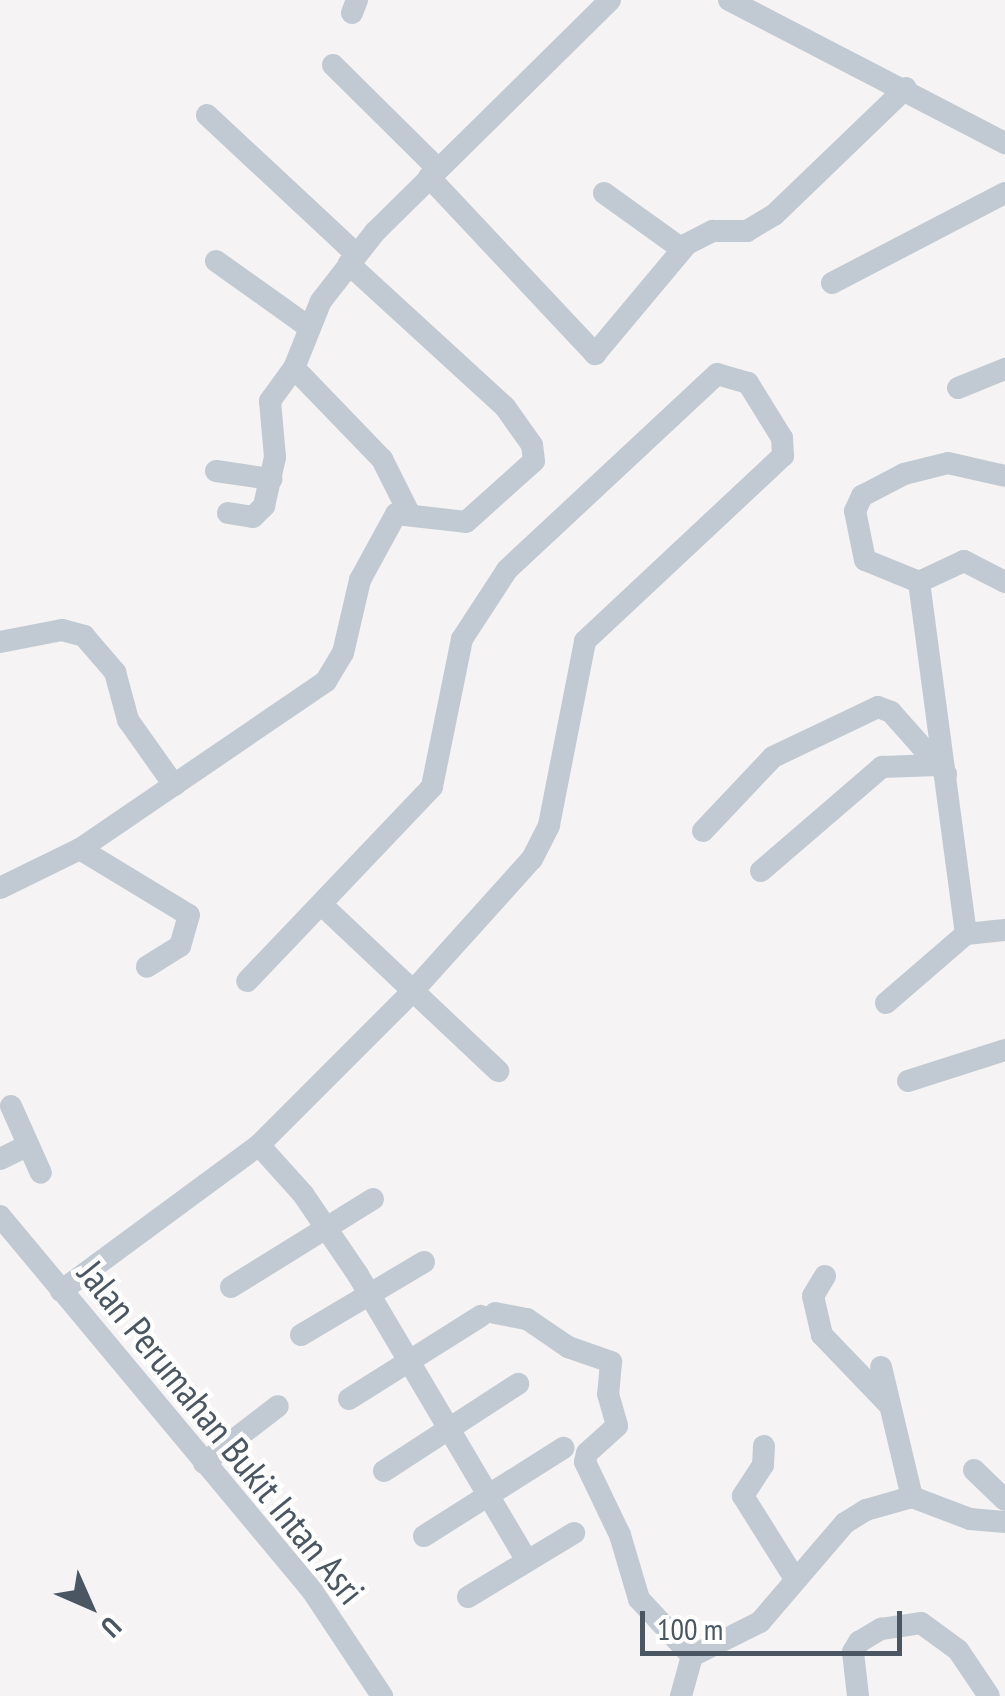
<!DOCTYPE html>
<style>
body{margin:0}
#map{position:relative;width:1005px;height:1696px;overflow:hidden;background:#f5f3f3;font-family:"PT Sans Narrow",sans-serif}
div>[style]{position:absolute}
.minor>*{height:22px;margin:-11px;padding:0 11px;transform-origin:11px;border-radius:11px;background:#c1cad2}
span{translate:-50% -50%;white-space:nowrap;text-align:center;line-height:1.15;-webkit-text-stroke:9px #fff;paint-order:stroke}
.street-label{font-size:38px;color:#4a5661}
.north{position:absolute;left:40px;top:1556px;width:100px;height:100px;-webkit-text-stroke:8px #fff;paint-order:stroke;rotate:135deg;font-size:28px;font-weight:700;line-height:40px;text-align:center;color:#4a5661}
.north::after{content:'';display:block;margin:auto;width:35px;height:45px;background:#4a5661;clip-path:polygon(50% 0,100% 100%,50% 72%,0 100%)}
.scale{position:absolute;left:640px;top:1611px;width:262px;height:45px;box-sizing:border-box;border:5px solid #4a5661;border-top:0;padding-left:12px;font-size:30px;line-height:35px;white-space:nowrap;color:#4a5661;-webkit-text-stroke:8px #fff;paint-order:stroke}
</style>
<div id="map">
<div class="minor">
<div style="left:729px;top:0;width:311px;rotate:27.4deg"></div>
<div style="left:352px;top:13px;width:14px;rotate:-69deg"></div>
<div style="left:333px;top:65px;width:146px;rotate:44.7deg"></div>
<div style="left:207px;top:115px;width:204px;rotate:43deg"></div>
<div style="left:429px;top:177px;width:243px;rotate:46.8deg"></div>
<div style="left:595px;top:354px;width:143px;rotate:-50.1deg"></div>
<div style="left:687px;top:244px;width:29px;rotate:-27deg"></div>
<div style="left:713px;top:231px;width:34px"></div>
<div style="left:747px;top:231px;width:31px;rotate:-31deg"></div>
<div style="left:774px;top:215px;width:183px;rotate:-43.9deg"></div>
<div style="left:604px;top:193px;width:96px;rotate:35.7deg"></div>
<div style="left:216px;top:261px;width:112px;rotate:35.5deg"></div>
<div style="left:832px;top:283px;width:195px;rotate:-27.5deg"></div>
<div style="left:294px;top:368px;width:127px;rotate:46deg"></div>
<div style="left:382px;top:459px;width:58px;rotate:63.4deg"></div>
<div style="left:958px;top:388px;width:51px;rotate:-22deg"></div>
<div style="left:216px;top:471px;width:56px;rotate:8.3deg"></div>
<div style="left:228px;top:513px;width:25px;rotate:9deg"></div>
<div style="left:253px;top:517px;width:16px;rotate:-45deg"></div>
<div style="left:264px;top:506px;width:50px;rotate:-77.3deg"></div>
<div style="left:275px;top:457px;width:56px;rotate:-95.1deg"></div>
<div style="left:270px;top:401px;width:41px;rotate:-54deg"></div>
<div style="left:294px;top:368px;width:72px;rotate:-68.1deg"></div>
<div style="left:321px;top:301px;width:88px;rotate:-52deg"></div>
<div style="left:375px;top:232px;width:330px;rotate:-44.6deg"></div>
<div style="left:919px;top:582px;width:58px;rotate:-157.8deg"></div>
<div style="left:865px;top:560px;width:50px;rotate:-101.5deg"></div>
<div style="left:855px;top:511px;width:17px;rotate:-65deg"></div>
<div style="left:862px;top:496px;width:47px;rotate:-27.6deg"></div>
<div style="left:904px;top:474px;width:45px;rotate:-14deg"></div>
<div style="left:948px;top:463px;width:58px;rotate:12.8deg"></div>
<div style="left:1005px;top:582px;width:46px;rotate:-152.9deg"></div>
<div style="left:964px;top:561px;width:50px;rotate:155deg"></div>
<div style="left:919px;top:582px;width:355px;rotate:82.4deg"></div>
<div style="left:966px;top:934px;width:39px;rotate:-6deg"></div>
<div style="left:0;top:642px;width:63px;rotate:-11deg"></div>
<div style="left:62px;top:630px;width:23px;rotate:15deg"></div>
<div style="left:84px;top:636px;width:48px;rotate:49.3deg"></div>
<div style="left:115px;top:672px;width:50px;rotate:74.8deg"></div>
<div style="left:128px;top:720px;width:80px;rotate:54.7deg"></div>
<div style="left:703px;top:831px;width:102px;rotate:-46.6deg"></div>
<div style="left:773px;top:757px;width:116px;rotate:-25.5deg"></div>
<div style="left:878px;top:707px;width:14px;rotate:21deg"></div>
<div style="left:891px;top:712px;width:83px;rotate:48.4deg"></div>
<div style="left:80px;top:849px;width:127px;rotate:31.2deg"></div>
<div style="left:189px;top:915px;width:32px;rotate:106deg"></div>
<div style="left:180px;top:946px;width:39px;rotate:148deg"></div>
<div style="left:761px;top:871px;width:160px;rotate:-40.7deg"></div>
<div style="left:882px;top:767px;width:55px;rotate:-2.1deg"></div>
<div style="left:0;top:888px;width:89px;rotate:-26deg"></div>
<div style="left:80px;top:849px;width:298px;rotate:-34.3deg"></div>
<div style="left:326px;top:681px;width:33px;rotate:-59deg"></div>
<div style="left:343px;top:653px;width:75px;rotate:-76.9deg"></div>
<div style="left:360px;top:580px;width:75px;rotate:-61.4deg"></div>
<div style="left:396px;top:514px;width:70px;rotate:6.5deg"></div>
<div style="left:466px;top:522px;width:91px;rotate:-41.9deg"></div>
<div style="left:534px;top:461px;width:16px;rotate:-97deg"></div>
<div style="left:532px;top:445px;width:47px;rotate:-125.4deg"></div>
<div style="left:505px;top:407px;width:212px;rotate:-137.5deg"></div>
<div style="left:323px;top:906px;width:241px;rotate:43.3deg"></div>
<div style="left:886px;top:1003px;width:106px;rotate:-40.8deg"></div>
<div style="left:908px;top:1081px;width:102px;rotate:-17.7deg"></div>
<div style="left:11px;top:1106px;width:73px;rotate:65.9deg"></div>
<div style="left:259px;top:1145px;width:66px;rotate:48.1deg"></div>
<div style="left:303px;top:1194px;width:98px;rotate:55.8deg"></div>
<div style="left:358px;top:1275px;width:330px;rotate:59.4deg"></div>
<div style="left:0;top:1159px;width:30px;rotate:-26deg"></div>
<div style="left:0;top:1216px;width:489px;rotate:50.2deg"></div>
<div style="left:313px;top:1592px;width:125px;rotate:56.4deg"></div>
<div style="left:825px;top:1276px;width:23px;rotate:121deg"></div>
<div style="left:813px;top:1296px;width:40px;rotate:77deg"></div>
<div style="left:822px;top:1335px;width:98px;rotate:46.2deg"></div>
<div style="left:231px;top:1287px;width:167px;rotate:-31.8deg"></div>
<div style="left:61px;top:1291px;width:246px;rotate:-36.4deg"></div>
<div style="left:259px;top:1145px;width:218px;rotate:-45deg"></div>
<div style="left:413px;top:991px;width:178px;rotate:-48deg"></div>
<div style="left:532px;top:859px;width:38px;rotate:-63deg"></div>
<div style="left:549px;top:825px;width:187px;rotate:-78.9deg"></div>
<div style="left:585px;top:641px;width:271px;rotate:-43.1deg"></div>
<div style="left:783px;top:456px;width:18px;rotate:-93deg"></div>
<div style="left:782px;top:438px;width:65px;rotate:-121.7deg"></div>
<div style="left:748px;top:383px;width:32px;rotate:-164deg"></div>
<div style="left:717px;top:374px;width:287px;rotate:137deg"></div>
<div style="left:507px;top:570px;width:82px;rotate:123.1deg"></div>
<div style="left:462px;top:639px;width:151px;rotate:101.5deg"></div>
<div style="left:432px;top:787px;width:268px;rotate:133.6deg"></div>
<div style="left:495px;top:1313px;width:33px;rotate:11deg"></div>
<div style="left:527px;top:1319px;width:50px;rotate:34.3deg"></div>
<div style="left:568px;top:1347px;width:46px;rotate:19.2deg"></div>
<div style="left:611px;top:1362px;width:32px;rotate:95deg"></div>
<div style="left:608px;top:1394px;width:33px;rotate:74deg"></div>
<div style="left:617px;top:1426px;width:40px;rotate:138deg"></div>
<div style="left:587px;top:1453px;width:9px;rotate:103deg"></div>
<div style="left:585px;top:1462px;width:81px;rotate:64.4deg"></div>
<div style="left:620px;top:1535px;width:67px;rotate:73.5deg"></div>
<div style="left:639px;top:1599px;width:78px;rotate:47.1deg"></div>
<div style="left:301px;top:1335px;width:143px;rotate:-30.7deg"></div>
<div style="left:881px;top:1367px;width:134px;rotate:76.6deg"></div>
<div style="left:349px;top:1399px;width:156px;rotate:-32.2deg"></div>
<div style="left:764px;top:1446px;width:19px;rotate:93deg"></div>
<div style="left:763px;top:1465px;width:37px;rotate:123deg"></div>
<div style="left:743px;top:1496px;width:98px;rotate:57.9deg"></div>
<div style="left:204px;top:1463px;width:93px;rotate:-37.6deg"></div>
<div style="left:974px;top:1470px;width:43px;rotate:44.1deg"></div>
<div style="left:384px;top:1471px;width:160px;rotate:-33deg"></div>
<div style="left:424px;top:1536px;width:165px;rotate:-32.3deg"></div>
<div style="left:468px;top:1597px;width:124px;rotate:-31.1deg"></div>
<div style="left:681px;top:1696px;width:41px;rotate:-74.6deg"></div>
<div style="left:692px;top:1656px;width:76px;rotate:-26.6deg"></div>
<div style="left:760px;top:1622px;width:130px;rotate:-49.4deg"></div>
<div style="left:845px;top:1523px;width:25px;rotate:-32deg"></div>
<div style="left:866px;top:1510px;width:48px;rotate:-15.8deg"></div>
<div style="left:912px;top:1497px;width:62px;rotate:20.8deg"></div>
<div style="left:970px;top:1519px;width:35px;rotate:5deg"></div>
<div style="left:858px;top:1696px;width:44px;rotate:-96.5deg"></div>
<div style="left:853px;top:1652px;width:12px;rotate:-59deg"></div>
<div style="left:859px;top:1642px;width:26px;rotate:-31deg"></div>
<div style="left:881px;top:1629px;width:40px;rotate:-8.5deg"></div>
<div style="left:921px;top:1623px;width:46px;rotate:36.1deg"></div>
<div style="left:958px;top:1650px;width:55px;rotate:56deg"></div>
</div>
<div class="street-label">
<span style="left:222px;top:1432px;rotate:51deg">Jalan Perumahan Bukit Intan Asri</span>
</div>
<div class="north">U</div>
<div class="scale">100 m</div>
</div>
